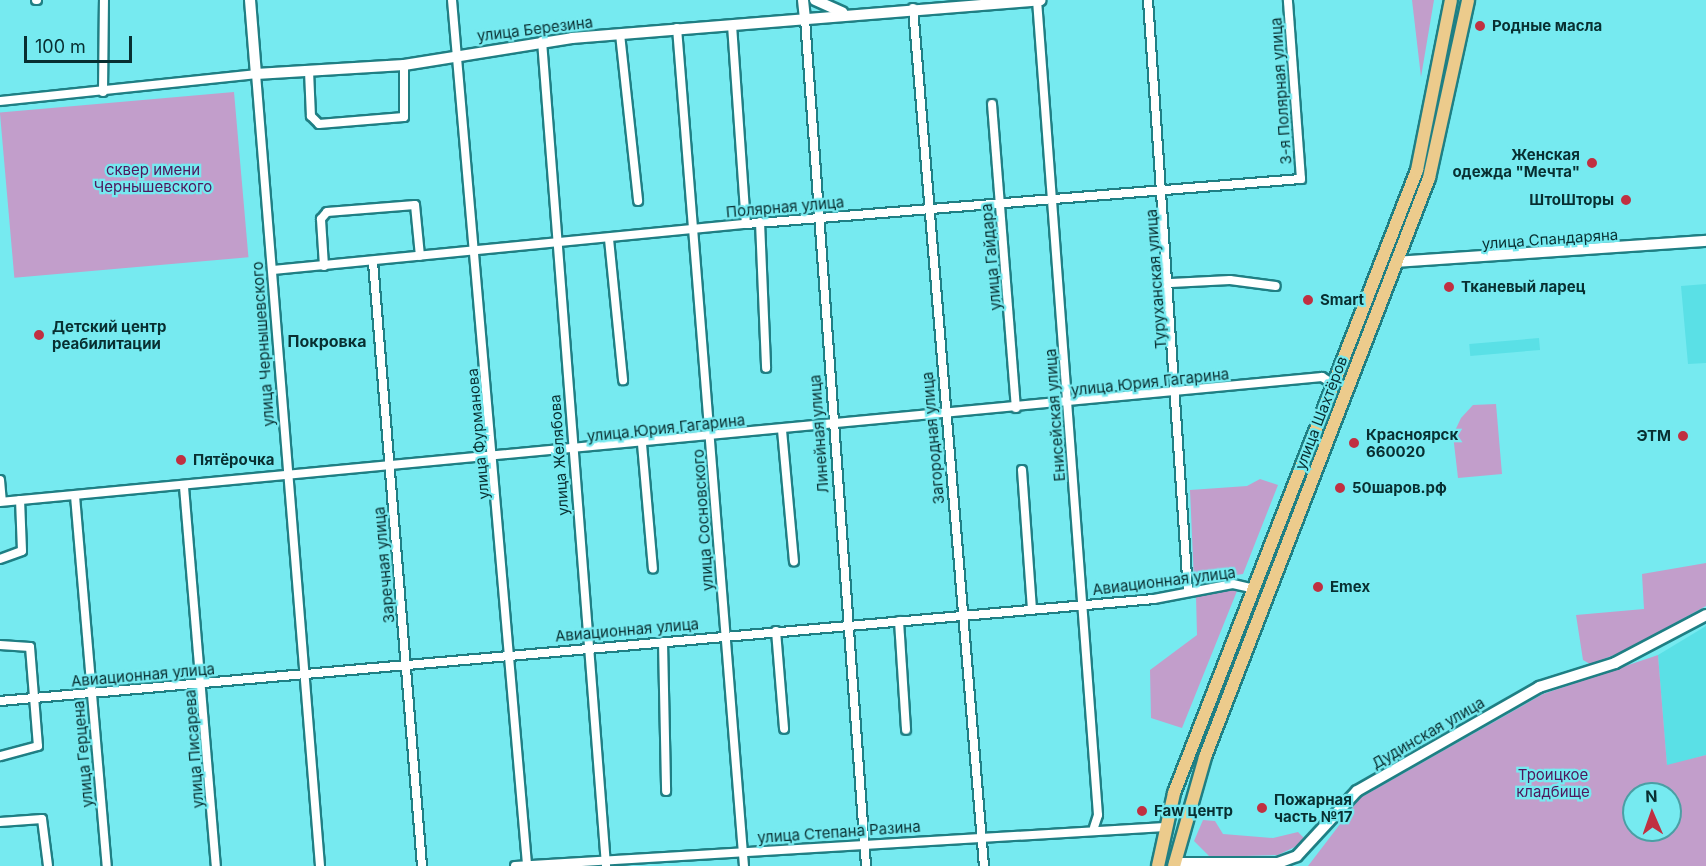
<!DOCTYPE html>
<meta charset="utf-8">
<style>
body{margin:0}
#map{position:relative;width:1706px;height:866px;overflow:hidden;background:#76eaf0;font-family:Inter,sans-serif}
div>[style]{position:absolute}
.built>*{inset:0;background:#5ae0e6;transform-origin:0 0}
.green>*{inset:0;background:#c29ecb;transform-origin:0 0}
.roads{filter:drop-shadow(2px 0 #1f7f84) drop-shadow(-2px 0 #1f7f84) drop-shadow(0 2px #1f7f84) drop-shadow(0 -2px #1f7f84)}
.street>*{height:8px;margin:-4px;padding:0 4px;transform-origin:4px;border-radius:4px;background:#fff}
.secondary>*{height:10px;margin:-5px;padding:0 5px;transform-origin:5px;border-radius:5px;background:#fff}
.primary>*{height:12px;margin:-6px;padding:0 6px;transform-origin:6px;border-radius:6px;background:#eccb8c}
.dots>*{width:16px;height:16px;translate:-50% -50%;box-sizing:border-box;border:3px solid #76eaf0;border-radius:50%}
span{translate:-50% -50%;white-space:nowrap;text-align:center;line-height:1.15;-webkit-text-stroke:4.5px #76eaf0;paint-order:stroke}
.poi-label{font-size:15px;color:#082f31;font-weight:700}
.left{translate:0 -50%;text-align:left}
.right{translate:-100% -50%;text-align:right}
.street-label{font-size:15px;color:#082f31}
.park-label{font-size:15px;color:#4f175c}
.neighbourhood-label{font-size:16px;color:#082f31;font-weight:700}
.north{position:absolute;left:1622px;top:782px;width:60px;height:60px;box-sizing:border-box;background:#76eaf0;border:2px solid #4a9fa4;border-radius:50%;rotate:358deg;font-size:16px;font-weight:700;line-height:24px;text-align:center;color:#082f31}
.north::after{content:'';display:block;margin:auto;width:21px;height:27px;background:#c03041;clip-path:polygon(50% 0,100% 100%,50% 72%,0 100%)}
.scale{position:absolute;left:24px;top:36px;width:108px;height:27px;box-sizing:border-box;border:3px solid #082f31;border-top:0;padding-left:8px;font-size:18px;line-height:21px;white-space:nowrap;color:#082f31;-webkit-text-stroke:4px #76eaf0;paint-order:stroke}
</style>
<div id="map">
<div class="built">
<div style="clip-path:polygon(1706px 284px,1706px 363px,1688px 364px,1681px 286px)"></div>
<div style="left:1539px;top:338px;width:12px;height:70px;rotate:85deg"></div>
<div style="clip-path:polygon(1706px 626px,1706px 755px,1667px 766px,1658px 655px)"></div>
</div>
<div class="green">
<div style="clip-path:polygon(1412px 0,1434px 0,1421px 77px)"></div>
<div style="left:234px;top:92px;width:166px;height:235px;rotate:85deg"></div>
<div style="clip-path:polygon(1496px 404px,1502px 474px,1458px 478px,1453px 435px,1461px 418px,1473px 405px)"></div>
<div style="clip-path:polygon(1260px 479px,1278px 485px,1243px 574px,1194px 581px,1190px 490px,1247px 486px)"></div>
<div style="clip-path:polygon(1706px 563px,1706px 606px,1620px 653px,1590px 664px,1583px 660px,1576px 615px,1644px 609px,1642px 574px)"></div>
<div style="clip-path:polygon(1229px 589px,1237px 591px,1182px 728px,1151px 718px,1150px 670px,1197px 635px,1196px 596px)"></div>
<div style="clip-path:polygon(evenodd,1658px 655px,1667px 765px,1706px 755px,1706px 866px,1308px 866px,1360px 798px,1543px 694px,1658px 655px,1634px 794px,1670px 794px,1670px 830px,1634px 830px,1634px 794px)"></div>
<div style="clip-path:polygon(1203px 820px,1215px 821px,1223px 834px,1273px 838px,1298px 832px,1307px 841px,1278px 855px,1210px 857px,1194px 841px)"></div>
</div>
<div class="roads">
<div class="street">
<div style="left:36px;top:0;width:1px"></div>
<div style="left:452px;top:0;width:868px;rotate:85.04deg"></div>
<div style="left:1037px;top:0;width:817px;rotate:85.72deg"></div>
<div style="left:1098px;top:815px;width:13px;rotate:108deg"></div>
<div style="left:1148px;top:0;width:593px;rotate:86.13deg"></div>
<div style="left:913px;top:8px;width:861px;rotate:85.27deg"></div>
<div style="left:805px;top:19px;width:849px;rotate:85.88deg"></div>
<div style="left:732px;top:25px;width:199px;rotate:86deg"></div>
<div style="left:677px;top:28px;width:841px;rotate:85.43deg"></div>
<div style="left:620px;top:34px;width:168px;rotate:83.8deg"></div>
<div style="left:542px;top:41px;width:827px;rotate:85.56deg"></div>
<div style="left:309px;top:71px;width:45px;rotate:87.5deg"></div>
<div style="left:311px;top:116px;width:11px;rotate:45deg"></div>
<div style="left:319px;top:124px;width:85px;rotate:-4.7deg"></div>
<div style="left:404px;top:117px;width:52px;rotate:-90deg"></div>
<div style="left:103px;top:92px;width:92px;rotate:-89.4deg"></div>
<div style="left:0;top:101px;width:257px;rotate:-6deg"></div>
<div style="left:256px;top:74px;width:795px;rotate:85.38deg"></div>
<div style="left:992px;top:104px;width:305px;rotate:85.5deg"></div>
<div style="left:760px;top:222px;width:146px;rotate:87.6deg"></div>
<div style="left:609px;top:239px;width:142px;rotate:84.3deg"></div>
<div style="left:373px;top:262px;width:606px;rotate:85.36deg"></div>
<div style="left:324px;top:266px;width:47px;rotate:-93.7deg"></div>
<div style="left:321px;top:219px;width:9px;rotate:-49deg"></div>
<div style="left:327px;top:212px;width:88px;rotate:-4.5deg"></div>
<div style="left:415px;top:205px;width:51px;rotate:84.4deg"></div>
<div style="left:273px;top:270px;width:475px;rotate:-5.6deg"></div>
<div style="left:746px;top:224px;width:557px;rotate:-4.64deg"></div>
<div style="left:1301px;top:179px;width:179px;rotate:-94.2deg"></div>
<div style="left:1171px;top:283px;width:59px;rotate:-2.9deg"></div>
<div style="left:1230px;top:280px;width:46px;rotate:7.4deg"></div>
<div style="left:782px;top:430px;width:132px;rotate:84.8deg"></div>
<div style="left:642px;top:444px;width:125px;rotate:85deg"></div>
<div style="left:1022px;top:470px;width:138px;rotate:85.9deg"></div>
<div style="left:0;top:480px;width:21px;rotate:85deg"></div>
<div style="left:184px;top:487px;width:380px;rotate:85.2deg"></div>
<div style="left:75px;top:496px;width:371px;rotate:85.1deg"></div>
<div style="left:0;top:502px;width:1328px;rotate:-5.4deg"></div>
<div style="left:1322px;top:377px;width:13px;rotate:32deg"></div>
<div style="left:0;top:559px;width:23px;rotate:-20deg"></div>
<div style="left:22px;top:551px;width:51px;rotate:-92.2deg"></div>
<div style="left:899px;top:621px;width:109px;rotate:86.3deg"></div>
<div style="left:776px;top:631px;width:98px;rotate:85.3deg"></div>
<div style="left:663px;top:642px;width:149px;rotate:88.8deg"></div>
<div style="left:0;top:645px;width:30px;rotate:4deg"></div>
<div style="left:30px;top:647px;width:99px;rotate:85.4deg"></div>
<div style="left:38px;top:746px;width:39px;rotate:165deg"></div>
<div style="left:0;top:701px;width:1158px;rotate:-5.05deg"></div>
<div style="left:1154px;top:599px;width:80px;rotate:-10.8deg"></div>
<div style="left:1233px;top:584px;width:22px;rotate:13deg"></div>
<div style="left:0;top:822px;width:42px;rotate:-4.1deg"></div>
<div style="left:42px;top:819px;width:47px;rotate:82.7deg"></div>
<div style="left:515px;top:866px;width:651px;rotate:-3.43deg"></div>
</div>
<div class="secondary">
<div style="left:250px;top:0;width:74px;rotate:85.4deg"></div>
<div style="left:256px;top:74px;width:148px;rotate:-3.5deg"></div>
<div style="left:404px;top:65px;width:170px;rotate:-9.1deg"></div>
<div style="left:572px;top:38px;width:470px;rotate:-4.6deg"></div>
<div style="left:803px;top:0;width:19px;rotate:84deg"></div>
<div style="left:815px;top:0;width:30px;rotate:24deg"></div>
<div style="left:1396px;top:262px;width:311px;rotate:-3.9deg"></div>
<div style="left:1174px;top:863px;width:104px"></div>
<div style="left:1278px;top:863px;width:20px;rotate:-20deg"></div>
<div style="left:1297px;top:856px;width:88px;rotate:-47.3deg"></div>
<div style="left:1357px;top:791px;width:210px;rotate:-29.7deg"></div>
<div style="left:1539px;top:687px;width:80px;rotate:-17.5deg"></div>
<div style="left:1615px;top:663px;width:103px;rotate:-27.8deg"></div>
</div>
<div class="primary">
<div style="left:1158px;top:866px;width:75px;rotate:-77.6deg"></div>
<div style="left:1174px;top:793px;width:669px;rotate:-68.69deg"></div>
<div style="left:1417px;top:170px;width:173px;rotate:-78.7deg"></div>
<div style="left:1174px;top:866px;width:113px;rotate:-74.1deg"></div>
<div style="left:1205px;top:757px;width:621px;rotate:-68.85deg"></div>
<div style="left:1429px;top:178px;width:182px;rotate:-77.6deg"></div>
</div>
</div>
<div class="dots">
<div style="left:1480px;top:26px;background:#c03041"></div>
<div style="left:1592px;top:163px;background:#c03041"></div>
<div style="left:1626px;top:200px;background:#c03041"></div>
<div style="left:1449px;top:287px;background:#c03041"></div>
<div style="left:1308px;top:300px;background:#c03041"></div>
<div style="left:39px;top:335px;background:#c03041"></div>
<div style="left:1683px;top:436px;background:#c03041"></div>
<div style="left:1354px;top:443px;background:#c03041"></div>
<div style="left:181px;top:460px;background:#c03041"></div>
<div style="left:1340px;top:488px;background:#c03041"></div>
<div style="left:1318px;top:587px;background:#c03041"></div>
<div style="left:1262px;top:808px;background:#c03041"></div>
<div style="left:1142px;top:811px;background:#c03041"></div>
</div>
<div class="poi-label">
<span class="left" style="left:1492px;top:26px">Родные масла</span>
<span class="right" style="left:1580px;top:163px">Женская<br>одежда "Мечта"</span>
<span class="right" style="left:1614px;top:200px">ШтоШторы</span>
<span class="left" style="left:1461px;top:287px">Тканевый ларец</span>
<span class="left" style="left:1320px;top:300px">Smart</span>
<span class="left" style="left:52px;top:335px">Детский центр<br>реабилитации</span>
<span class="left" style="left:1366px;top:443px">Красноярск<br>660020</span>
<span class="right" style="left:1671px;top:436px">ЭТМ</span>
<span class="left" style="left:193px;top:460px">Пятёрочка</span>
<span class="left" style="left:1352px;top:488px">50шаров.рф</span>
<span class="left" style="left:1330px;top:587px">Emex</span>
<span class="left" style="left:1274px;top:808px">Пожарная<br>часть №17</span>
<span class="left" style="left:1154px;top:811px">Faw центр</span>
</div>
<div class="street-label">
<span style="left:535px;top:29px;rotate:-7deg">улица Березина</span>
<span style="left:1281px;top:91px;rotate:-94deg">3-я Полярная улица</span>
<span style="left:785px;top:207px;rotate:-5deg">Полярная улица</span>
<span style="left:1550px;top:239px;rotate:-4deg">улица Спандаряна</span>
<span style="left:991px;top:257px;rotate:-95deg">улица Гайдара</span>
<span style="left:1156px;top:279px;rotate:-94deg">Туруханская улица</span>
<span style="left:263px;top:344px;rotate:-94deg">улица Чернышевского</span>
<span style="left:1150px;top:382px;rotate:-6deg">улица Юрия Гагарина</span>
<span style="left:1321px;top:413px;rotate:-69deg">улица Шахтёров</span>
<span style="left:1055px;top:415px;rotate:-94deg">Енисейская улица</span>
<span style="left:666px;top:428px;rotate:-6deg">улица Юрия Гагарина</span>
<span style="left:478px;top:434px;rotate:-95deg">улица Фурманова</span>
<span style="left:819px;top:434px;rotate:-94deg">Линейная улица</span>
<span style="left:933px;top:438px;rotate:-95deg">Загородная улица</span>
<span style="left:559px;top:455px;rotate:-94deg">улица Желябова</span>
<span style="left:703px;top:520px;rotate:-94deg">улица Сосновского</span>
<span style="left:384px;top:565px;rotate:-95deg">Заречная улица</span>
<span style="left:1164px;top:581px;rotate:-7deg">Авиационная улица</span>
<span style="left:627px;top:630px;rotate:-5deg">Авиационная улица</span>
<span style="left:143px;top:675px;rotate:-5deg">Авиационная улица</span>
<span style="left:1428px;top:733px;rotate:-30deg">Дудинская улица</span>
<span style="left:194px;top:749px;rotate:-94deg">улица Писарева</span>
<span style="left:83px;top:754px;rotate:-95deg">улица Герцена</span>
<span style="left:839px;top:832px;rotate:-4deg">улица Степана Разина</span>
</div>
<div class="park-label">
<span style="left:153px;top:178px">сквер имени<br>Чернышевского</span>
<span style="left:1553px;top:783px">Троицкое<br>кладбище</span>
</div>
<div class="neighbourhood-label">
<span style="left:327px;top:341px">Покровка</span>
</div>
<div class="north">N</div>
<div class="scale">100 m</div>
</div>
